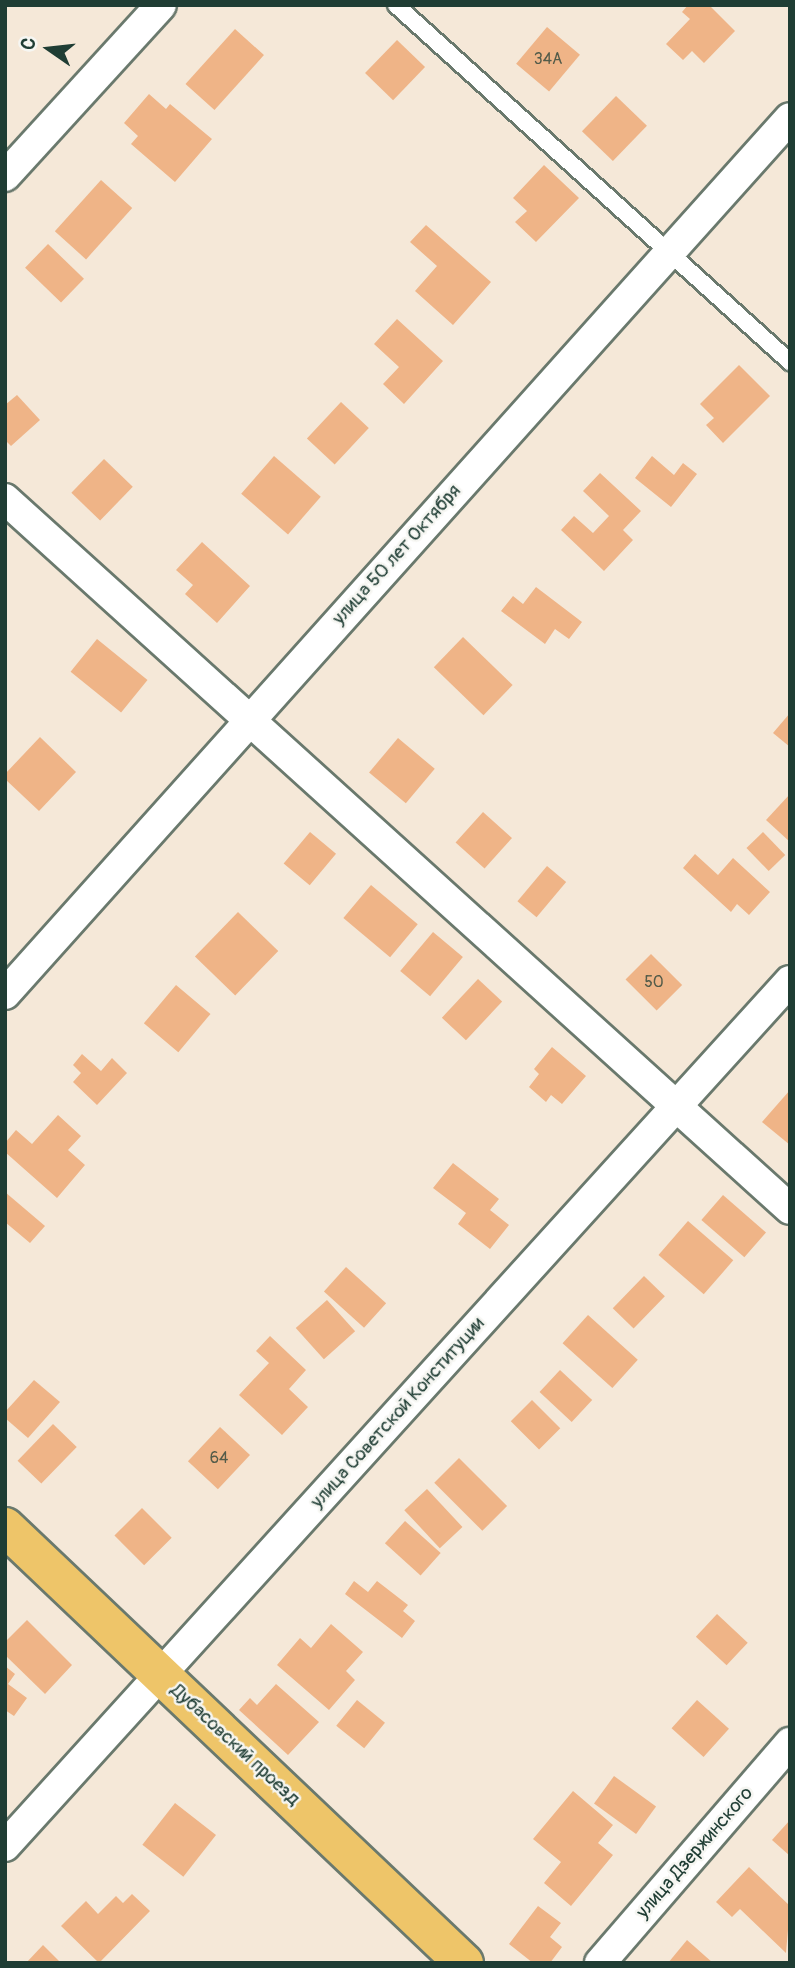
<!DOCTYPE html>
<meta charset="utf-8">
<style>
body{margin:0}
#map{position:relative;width:795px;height:1968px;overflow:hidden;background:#f5e8d8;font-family:Pangolin,sans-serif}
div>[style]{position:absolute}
.building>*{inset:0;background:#efb487;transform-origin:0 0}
.roads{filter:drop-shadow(2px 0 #6a796d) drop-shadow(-2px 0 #6a796d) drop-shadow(0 2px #6a796d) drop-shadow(0 -2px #6a796d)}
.service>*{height:16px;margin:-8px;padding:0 8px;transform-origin:8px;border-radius:8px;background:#fff}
.minor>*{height:30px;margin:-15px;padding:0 15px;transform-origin:15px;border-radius:15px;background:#fff}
.primary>*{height:38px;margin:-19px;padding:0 19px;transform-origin:19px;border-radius:19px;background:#eec569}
span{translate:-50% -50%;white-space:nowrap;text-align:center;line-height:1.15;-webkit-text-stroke:5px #f6f6f2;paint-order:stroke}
.number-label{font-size:16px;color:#535b49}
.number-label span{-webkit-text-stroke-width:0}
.street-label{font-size:19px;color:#1f3d34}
.frame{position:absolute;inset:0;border:7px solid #1f3d34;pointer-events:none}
.north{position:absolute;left:14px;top:14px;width:70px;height:70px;-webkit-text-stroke:5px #f6f6f2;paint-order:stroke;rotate:284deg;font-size:19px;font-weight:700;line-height:28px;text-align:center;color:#1f3d34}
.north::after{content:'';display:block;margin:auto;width:24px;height:32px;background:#1f3d34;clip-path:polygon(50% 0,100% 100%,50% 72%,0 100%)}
</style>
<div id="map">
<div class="building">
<div style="clip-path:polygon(688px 5px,709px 5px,735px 31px,704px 63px,692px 51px,683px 60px,666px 44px,690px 19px,682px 12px)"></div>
<div style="left:547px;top:27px;width:43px;height:48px;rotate:40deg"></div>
<div style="left:235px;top:29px;width:39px;height:74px;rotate:42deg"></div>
<div style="left:397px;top:40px;width:39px;height:46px;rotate:44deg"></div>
<div style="clip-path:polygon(149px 94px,166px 109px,170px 104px,212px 139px,175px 182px,131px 144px,138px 136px,124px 123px)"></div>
<div style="left:616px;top:96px;width:43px;height:49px;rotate:44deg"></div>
<div style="clip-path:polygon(544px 165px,579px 198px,536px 242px,515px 222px,527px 211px,513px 198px)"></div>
<div style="left:101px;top:180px;width:42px;height:69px;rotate:42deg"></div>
<div style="clip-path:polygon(426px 225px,491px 282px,453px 325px,415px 291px,437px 266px,410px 242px)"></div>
<div style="left:48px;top:244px;width:50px;height:33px;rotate:44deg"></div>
<div style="clip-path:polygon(397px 319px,443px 361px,404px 404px,383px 384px,399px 367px,374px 344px)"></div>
<div style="clip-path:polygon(739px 365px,770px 396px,723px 443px,706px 425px,714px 418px,700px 404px)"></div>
<div style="clip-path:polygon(17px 395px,40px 420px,11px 446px,5px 440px,5px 405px)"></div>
<div style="left:341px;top:402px;width:38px;height:50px;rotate:43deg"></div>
<div style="left:274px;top:456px;width:62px;height:50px;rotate:41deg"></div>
<div style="clip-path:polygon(652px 456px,674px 475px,683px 463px,697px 474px,671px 507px,635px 478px)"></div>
<div style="left:104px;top:459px;width:40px;height:47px;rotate:44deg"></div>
<div style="clip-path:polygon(600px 473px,641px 511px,623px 530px,633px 540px,604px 571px,561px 530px,574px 516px,593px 533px,609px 516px,583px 491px)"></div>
<div style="clip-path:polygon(202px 542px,250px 586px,217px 623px,185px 594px,193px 585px,176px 570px)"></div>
<div style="clip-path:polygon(536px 587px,582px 622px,569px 639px,555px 629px,545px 644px,501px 611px,513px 596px,523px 604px)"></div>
<div style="left:463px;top:637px;width:69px;height:42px;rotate:44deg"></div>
<div style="left:97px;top:639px;width:65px;height:42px;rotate:39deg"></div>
<div style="clip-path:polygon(790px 713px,790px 747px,773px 733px)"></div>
<div style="clip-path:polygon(40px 737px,76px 772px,39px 811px,5px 779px,5px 774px)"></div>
<div style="left:398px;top:738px;width:48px;height:45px;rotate:40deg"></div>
<div style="clip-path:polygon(790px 794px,790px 842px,766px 820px)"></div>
<div style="left:483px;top:812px;width:39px;height:41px;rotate:42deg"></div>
<div style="left:310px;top:832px;width:34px;height:41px;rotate:40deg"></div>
<div style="left:763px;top:832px;width:32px;height:23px;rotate:46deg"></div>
<div style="clip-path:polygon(695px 854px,718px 875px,733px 858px,770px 892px,749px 915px,737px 904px,731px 912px,683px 868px)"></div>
<div style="left:547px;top:866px;width:25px;height:46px;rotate:40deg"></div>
<div style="left:371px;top:885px;width:61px;height:43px;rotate:40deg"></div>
<div style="left:238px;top:912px;width:56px;height:62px;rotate:44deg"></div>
<div style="left:433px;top:932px;width:39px;height:51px;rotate:40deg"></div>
<div style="left:651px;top:954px;width:44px;height:36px;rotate:45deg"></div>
<div style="left:478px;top:979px;width:33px;height:53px;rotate:43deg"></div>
<div style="left:176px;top:985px;width:45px;height:50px;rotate:40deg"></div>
<div style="clip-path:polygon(552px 1047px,586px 1076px,562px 1104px,551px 1095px,546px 1102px,529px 1087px,539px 1074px,534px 1069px)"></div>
<div style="clip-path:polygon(82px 1054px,101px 1071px,112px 1058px,127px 1073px,97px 1105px,73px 1082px,81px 1073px,73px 1065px)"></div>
<div style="clip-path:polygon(790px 1090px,790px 1145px,762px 1122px)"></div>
<div style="clip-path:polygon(58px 1115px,81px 1136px,68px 1150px,85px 1165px,57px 1198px,5px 1152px,5px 1143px,16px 1130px,32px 1144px)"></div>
<div style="clip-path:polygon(453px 1163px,499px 1199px,490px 1210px,509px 1225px,490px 1249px,458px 1224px,466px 1213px,433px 1188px)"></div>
<div style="clip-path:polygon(5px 1192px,45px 1226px,30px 1243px,5px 1222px)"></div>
<div style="left:723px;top:1195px;width:57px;height:33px;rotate:41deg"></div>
<div style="left:688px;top:1221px;width:60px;height:45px;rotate:41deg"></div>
<div style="left:346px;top:1267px;width:54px;height:33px;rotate:42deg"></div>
<div style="left:644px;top:1276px;width:29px;height:45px;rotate:44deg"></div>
<div style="left:327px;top:1300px;width:42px;height:42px;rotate:48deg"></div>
<div style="left:588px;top:1315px;width:67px;height:38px;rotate:42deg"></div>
<div style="clip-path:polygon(270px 1336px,306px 1370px,289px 1389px,308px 1407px,282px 1435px,239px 1395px,269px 1363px,256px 1351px)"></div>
<div style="left:560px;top:1370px;width:44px;height:30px;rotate:43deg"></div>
<div style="clip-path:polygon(34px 1380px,60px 1402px,28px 1438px,5px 1418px,5px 1412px)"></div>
<div style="left:532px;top:1400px;width:40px;height:30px;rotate:45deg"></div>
<div style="left:53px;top:1424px;width:33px;height:51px;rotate:44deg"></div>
<div style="left:220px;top:1427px;width:41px;height:47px;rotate:43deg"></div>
<div style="left:459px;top:1458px;width:68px;height:35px;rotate:45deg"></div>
<div style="left:427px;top:1489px;width:52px;height:31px;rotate:47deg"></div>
<div style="left:142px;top:1508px;width:42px;height:39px;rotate:45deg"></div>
<div style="left:405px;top:1521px;width:48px;height:30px;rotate:42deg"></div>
<div style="clip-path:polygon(354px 1581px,368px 1592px,377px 1581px,408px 1605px,403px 1611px,415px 1621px,402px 1638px,345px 1594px)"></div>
<div style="left:717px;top:1614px;width:42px;height:31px;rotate:43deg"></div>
<div style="clip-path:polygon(27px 1620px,72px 1665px,45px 1694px,5px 1655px,5px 1642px)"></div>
<div style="clip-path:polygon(331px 1624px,363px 1652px,346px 1671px,355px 1680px,329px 1710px,277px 1665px,300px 1638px,311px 1648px)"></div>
<div style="clip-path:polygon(5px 1666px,15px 1674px,8px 1684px,27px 1698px,14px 1716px,5px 1710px)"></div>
<div style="clip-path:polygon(276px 1684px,319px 1722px,288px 1755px,239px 1710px,250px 1698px,257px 1705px)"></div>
<div style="left:357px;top:1700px;width:36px;height:33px;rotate:39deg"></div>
<div style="left:697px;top:1700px;width:43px;height:38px;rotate:42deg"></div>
<div style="left:614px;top:1776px;width:52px;height:34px;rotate:36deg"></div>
<div style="clip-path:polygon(573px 1791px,613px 1825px,598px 1843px,613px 1855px,571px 1906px,544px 1883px,561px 1862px,533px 1839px)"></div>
<div style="left:175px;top:1803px;width:52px;height:53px;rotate:38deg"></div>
<div style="clip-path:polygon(790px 1820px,790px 1856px,772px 1840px)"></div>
<div style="clip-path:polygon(749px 1867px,790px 1906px,786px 1953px,740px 1909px,732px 1917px,716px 1902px)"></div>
<div style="clip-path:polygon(132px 1894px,150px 1911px,99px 1963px,61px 1926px,86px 1901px,98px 1914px,116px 1896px,123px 1903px)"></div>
<div style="clip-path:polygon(538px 1906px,561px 1923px,550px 1937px,562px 1947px,550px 1963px,533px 1963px,509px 1944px)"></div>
<div style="clip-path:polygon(687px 1940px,713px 1963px,668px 1963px)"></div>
<div style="clip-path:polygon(43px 1945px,61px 1963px,26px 1963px)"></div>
</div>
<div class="roads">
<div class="service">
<div style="left:396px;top:5px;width:532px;rotate:42.18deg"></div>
</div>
<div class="minor">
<div style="left:5px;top:176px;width:231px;rotate:-47.6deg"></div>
<div style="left:5px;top:499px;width:1058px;rotate:42.13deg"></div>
<div style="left:5px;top:994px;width:1176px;rotate:-48.14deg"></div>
<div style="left:5px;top:1846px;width:1168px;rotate:-47.78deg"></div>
<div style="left:600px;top:1963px;width:291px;rotate:-49.2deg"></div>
</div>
<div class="primary">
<div style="left:5px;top:1527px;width:633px;rotate:43.53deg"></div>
</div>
</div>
<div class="number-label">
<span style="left:548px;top:59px">34А</span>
<span style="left:654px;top:982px">50</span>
<span style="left:219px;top:1458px">64</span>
</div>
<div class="street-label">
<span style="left:397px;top:555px;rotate:-48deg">улица 50 лет Октября</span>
<span style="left:398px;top:1413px;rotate:-48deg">улица Советской Конституции</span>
<span style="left:235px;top:1745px;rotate:43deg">Дубасовский проезд</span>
<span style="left:695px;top:1853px;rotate:-49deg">улица Дзержинского</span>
</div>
<div class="frame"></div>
<div class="north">С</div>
</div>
